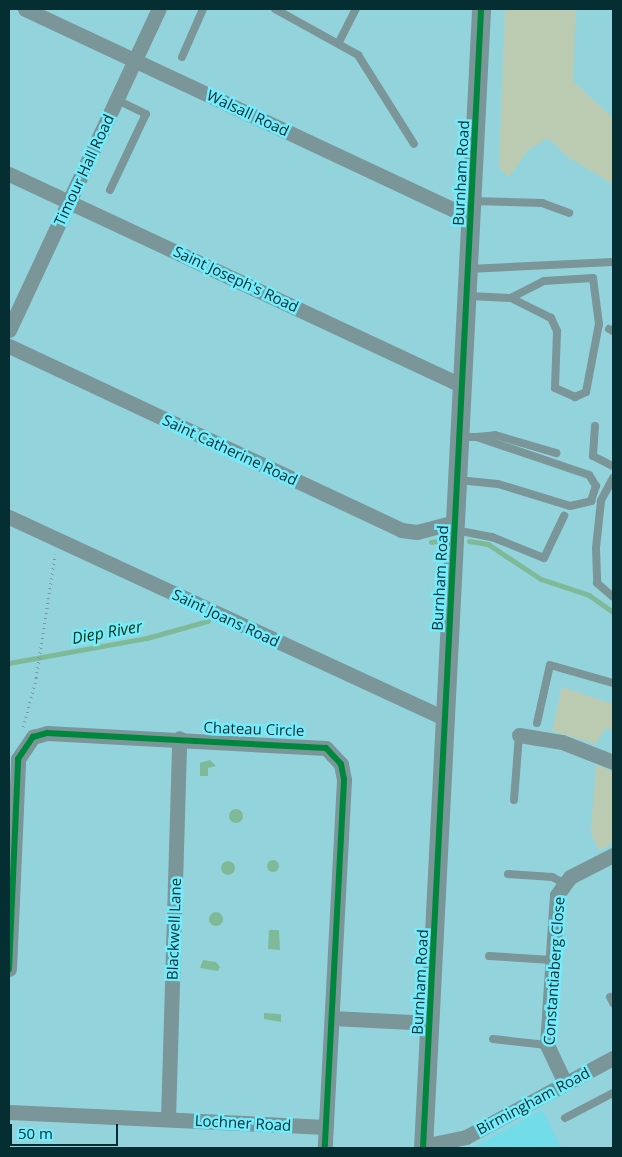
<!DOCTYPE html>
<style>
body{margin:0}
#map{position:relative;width:622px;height:1157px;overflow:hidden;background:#93d4dc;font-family:"Open Sans",sans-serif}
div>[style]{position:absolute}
.built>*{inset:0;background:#72dce8}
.green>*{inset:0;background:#bbcbb1}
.water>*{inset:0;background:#7fba98}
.round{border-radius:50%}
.stream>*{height:4.5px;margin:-2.25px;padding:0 2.25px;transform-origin:2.25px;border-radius:2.25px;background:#7fba98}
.path>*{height:2.5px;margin-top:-1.25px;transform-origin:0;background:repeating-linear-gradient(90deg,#79999e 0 1px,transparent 0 5px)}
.service>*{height:8px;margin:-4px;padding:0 4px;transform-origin:4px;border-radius:4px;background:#7a9699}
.minor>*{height:15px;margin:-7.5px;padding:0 7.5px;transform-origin:7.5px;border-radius:7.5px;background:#7a9699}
.tertiary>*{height:19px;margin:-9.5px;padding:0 9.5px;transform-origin:9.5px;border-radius:9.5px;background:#7a9699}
.cycleway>*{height:6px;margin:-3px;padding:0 3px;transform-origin:3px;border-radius:3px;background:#00873e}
span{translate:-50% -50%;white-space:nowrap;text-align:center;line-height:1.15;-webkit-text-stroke:5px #74ecfb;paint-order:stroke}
.street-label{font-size:15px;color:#052e33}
.water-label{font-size:16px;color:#0a3311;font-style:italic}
.frame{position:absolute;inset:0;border:10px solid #052e33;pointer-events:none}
.scale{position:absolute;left:10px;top:1124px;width:108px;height:22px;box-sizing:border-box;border:2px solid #052e33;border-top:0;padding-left:6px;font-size:15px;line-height:18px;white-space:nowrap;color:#052e33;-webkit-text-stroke:4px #74ecfb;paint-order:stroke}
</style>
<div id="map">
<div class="built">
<div style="clip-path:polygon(542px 1110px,561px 1148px,472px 1148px)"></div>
</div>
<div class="green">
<div style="clip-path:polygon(505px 9px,576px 9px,573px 81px,613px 118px,613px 184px,568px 157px,548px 138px,528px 150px,509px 177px,499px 168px)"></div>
<div style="clip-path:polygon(562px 687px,613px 704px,613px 731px,606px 727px,596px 744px,552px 731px)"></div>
<div style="clip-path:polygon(596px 764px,613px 772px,613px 843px,599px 850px,591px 833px)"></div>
</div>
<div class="water">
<div style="clip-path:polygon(210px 760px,216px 766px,208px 768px,208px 776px,200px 776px,200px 763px)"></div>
<div class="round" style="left:229px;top:809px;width:14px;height:14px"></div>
<div class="round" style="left:267px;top:860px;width:12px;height:12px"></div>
<div class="round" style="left:221px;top:861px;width:14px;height:14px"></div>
<div class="round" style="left:209px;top:912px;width:14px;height:14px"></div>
<div style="clip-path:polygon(269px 930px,279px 930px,280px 950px,268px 949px)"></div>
<div style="clip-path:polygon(203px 960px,216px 962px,220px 967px,218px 971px,200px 968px)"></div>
<div style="clip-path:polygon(264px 1013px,281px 1014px,281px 1022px,264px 1019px)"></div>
</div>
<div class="stream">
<div style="left:469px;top:541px;width:19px;rotate:9deg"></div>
<div style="left:488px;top:544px;width:64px;rotate:33.4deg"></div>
<div style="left:541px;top:579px;width:51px;rotate:18.4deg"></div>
<div style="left:589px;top:595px;width:29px;rotate:35deg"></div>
<div style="left:431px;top:542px;width:13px;rotate:-9deg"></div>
<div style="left:9px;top:663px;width:140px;rotate:-10.3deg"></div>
<div style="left:147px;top:638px;width:63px;rotate:-15.6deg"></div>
</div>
<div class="path">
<div style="left:23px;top:727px;width:51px;rotate:-75.1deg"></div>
<div style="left:36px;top:678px;width:125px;rotate:-81.3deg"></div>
</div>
<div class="service">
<div style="left:275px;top:9px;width:95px;rotate:29deg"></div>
<div style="left:358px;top:55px;width:105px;rotate:57.8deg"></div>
<div style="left:339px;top:42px;width:37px;rotate:-63deg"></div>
<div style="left:182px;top:57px;width:52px;rotate:-66.4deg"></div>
<div style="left:110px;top:190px;width:84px;rotate:-64.7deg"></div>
<div style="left:146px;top:114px;width:32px;rotate:-154deg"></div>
<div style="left:472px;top:201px;width:70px;rotate:1.6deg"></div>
<div style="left:542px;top:203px;width:29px;rotate:20deg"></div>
<div style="left:469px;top:269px;width:144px;rotate:-2.8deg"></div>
<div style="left:468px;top:296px;width:43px;rotate:2.7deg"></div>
<div style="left:511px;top:298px;width:45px;rotate:26.6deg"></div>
<div style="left:551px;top:318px;width:14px;rotate:65deg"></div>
<div style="left:557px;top:331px;width:57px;rotate:92deg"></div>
<div style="left:555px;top:388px;width:22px;rotate:24deg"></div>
<div style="left:575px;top:397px;width:12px;rotate:-24deg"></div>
<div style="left:586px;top:392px;width:69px;rotate:-79.2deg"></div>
<div style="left:599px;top:324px;width:46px;rotate:-97.4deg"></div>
<div style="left:593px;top:278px;width:49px;rotate:176.5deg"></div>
<div style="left:544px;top:281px;width:37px;rotate:153deg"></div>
<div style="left:609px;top:329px;width:4px;rotate:27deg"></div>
<div style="left:595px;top:426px;width:30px;rotate:94deg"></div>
<div style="left:593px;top:456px;width:22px;rotate:27deg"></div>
<div style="left:477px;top:437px;width:18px;rotate:-6deg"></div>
<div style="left:495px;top:435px;width:64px;rotate:16.4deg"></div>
<div style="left:613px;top:478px;width:26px;rotate:118deg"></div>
<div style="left:601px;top:501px;width:47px;rotate:96.1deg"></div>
<div style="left:596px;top:548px;width:35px;rotate:88deg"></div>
<div style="left:597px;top:583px;width:21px;rotate:41deg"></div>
<div style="left:458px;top:480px;width:40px;rotate:5.7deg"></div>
<div style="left:498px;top:484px;width:75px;rotate:17deg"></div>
<div style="left:570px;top:506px;width:22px;rotate:-13deg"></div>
<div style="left:591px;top:501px;width:16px;rotate:-72deg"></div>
<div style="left:596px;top:486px;width:13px;rotate:-122deg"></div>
<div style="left:589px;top:475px;width:118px;rotate:-161.3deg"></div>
<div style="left:477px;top:437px;width:17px;rotate:180deg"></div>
<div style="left:455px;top:530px;width:38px;rotate:11deg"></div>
<div style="left:492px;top:537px;width:56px;rotate:22deg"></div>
<div style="left:544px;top:558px;width:47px;rotate:-64.5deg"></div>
<div style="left:537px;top:723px;width:59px;rotate:-77.4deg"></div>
<div style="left:550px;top:665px;width:66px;rotate:15.9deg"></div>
<div style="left:514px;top:800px;width:65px;rotate:-85.6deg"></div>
<div style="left:508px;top:874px;width:44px;rotate:3.9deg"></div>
<div style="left:552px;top:877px;width:13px;rotate:27deg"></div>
<div style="left:489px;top:956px;width:63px;rotate:3.6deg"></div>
<div style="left:610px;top:997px;width:7px;rotate:63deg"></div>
<div style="left:493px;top:1039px;width:54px;rotate:6.3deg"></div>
<div style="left:565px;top:1118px;width:54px;rotate:-27.5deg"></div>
</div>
<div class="minor">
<div style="left:25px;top:9px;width:493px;rotate:25.1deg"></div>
<div style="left:9px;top:174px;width:501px;rotate:25.03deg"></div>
<div style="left:9px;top:330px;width:354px;rotate:-65deg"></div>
<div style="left:9px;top:346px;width:433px;rotate:25.1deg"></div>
<div style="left:401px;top:530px;width:16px;rotate:7deg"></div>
<div style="left:417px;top:532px;width:39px;rotate:-15deg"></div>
<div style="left:9px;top:517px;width:479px;rotate:24.8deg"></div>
<div style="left:519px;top:735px;width:44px;rotate:9.2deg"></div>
<div style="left:562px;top:742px;width:55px;rotate:21.4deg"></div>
<div style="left:9px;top:969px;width:210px;rotate:-87.5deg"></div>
<div style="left:18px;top:759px;width:27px;rotate:-56deg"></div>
<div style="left:33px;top:737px;width:15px;rotate:-16deg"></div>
<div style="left:47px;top:733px;width:279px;rotate:3.1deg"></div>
<div style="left:326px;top:748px;width:22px;rotate:47deg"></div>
<div style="left:341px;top:764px;width:16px;rotate:79deg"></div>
<div style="left:344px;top:780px;width:368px;rotate:93deg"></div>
<div style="left:332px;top:1018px;width:99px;rotate:2.9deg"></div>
<div style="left:565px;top:1083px;width:42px;rotate:-115.3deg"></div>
<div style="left:547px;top:1045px;width:150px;rotate:-86.2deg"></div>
<div style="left:557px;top:895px;width:22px;rotate:-54deg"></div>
<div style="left:570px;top:877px;width:48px;rotate:-27.1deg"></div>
<div style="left:9px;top:1112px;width:317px;rotate:2.7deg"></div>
<div style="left:168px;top:1119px;width:381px;rotate:-88.3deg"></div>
<div style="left:423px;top:1146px;width:44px;rotate:-11.8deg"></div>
<div style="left:466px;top:1137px;width:167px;rotate:-28.3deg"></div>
</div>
<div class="tertiary">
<div style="left:423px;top:1148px;width:1140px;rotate:-87.08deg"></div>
</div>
<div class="cycleway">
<div style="left:9px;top:969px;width:210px;rotate:-87.5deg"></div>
<div style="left:18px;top:759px;width:27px;rotate:-56deg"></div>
<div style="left:33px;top:737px;width:15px;rotate:-16deg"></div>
<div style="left:47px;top:733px;width:279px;rotate:3.1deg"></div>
<div style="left:326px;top:748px;width:22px;rotate:47deg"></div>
<div style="left:341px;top:764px;width:16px;rotate:79deg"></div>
<div style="left:344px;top:780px;width:368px;rotate:93deg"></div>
<div style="left:423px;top:1148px;width:1140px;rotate:-87.08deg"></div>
</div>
<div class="street-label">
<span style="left:248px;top:113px;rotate:25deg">Walsall Road</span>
<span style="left:84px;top:170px;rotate:-65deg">Timour Hall Road</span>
<span style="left:461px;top:173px;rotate:-87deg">Burnham Road</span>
<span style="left:236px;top:279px;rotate:25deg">Saint Joseph's Road</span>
<span style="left:230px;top:450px;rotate:25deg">Saint Catherine Road</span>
<span style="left:440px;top:578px;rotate:-87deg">Burnham Road</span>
<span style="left:226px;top:618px;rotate:25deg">Saint Joans Road</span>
<span style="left:254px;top:729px;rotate:2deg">Chateau Circle</span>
<span style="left:174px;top:929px;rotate:-88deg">Blackwell Lane</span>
<span style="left:554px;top:971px;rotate:-86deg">Constantiaberg Close</span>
<span style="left:420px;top:982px;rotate:-87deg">Burnham Road</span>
<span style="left:533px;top:1101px;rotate:-28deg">Birmingham Road</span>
<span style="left:243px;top:1123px;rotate:3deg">Lochner Road</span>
</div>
<div class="water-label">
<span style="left:107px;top:632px;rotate:-10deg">Diep River</span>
</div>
<div class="frame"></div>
<div class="scale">50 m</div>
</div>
